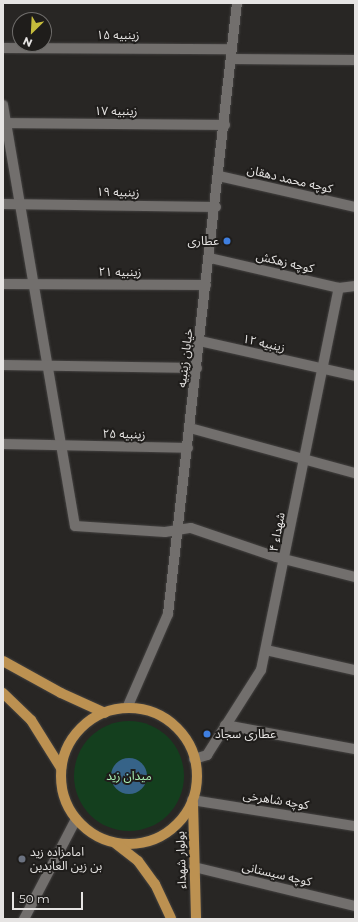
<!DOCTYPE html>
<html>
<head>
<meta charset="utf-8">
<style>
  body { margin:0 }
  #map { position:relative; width:358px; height:922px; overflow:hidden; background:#282624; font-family:Montserrat,"Noto Sans Arabic",sans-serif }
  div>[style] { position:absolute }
  .green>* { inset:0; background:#143f1e }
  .round { border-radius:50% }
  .water>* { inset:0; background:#366388 }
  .roads { filter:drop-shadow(0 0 1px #444241) drop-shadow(0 0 1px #444241) }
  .minor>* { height:10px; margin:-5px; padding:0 5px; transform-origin:5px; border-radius:5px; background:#726f6d }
  .major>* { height:10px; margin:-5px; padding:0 5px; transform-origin:5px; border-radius:5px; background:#bc9151 }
  .major>.ring { margin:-5px; padding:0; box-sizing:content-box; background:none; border:10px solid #bc9151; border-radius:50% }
  .dots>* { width:11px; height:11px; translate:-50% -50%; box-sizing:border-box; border:2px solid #1f1d1b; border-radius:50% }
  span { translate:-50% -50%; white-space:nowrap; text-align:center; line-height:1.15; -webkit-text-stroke:4px #1f1d1b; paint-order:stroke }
  .street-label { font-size:12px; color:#e6e4e3 }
  .poi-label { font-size:12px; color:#e6e4e3 }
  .right { translate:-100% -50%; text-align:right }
  .left { translate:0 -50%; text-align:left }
  .park-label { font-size:12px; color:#aaf1b4 }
  .frame { position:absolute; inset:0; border:4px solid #e6e4e3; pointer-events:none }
  .north { position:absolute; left:12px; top:12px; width:40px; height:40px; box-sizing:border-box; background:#1f1d1b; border:1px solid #6f6d6b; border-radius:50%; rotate:204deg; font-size:11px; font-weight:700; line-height:16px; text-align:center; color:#e6e4e3 }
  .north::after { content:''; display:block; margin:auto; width:14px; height:18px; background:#c6bc3c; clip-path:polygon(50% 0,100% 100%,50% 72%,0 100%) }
  .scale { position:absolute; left:12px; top:892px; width:71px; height:18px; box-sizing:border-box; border:2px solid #e6e4e3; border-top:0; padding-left:5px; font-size:12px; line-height:14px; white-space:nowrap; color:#e6e4e3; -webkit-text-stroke:3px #1f1d1b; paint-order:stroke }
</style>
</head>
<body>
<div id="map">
  <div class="green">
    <div class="round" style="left:74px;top:721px;width:110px;height:110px"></div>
  </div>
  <div class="water">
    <div class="round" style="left:111px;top:758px;width:36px;height:36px"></div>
  </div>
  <div class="roads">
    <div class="minor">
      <div style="left:3px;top:48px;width:229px;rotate:0.3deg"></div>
      <div style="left:231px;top:59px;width:124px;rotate:0.5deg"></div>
      <div style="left:3px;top:105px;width:427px;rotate:80.3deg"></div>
      <div style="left:75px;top:526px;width:90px;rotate:3.8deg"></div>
      <div style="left:165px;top:532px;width:26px;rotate:-9deg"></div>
      <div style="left:191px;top:528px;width:90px;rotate:18.8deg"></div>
      <div style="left:276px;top:557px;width:81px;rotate:14.2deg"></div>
      <div style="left:3px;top:123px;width:222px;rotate:0.5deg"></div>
      <div style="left:219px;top:176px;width:139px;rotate:12.8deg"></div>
      <div style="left:3px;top:204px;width:213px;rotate:0.8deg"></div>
      <div style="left:210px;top:258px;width:132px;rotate:13.1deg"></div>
      <div style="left:339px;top:288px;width:16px;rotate:-7deg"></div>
      <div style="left:3px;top:284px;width:203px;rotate:0.3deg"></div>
      <div style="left:200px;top:341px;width:159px;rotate:12.7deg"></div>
      <div style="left:3px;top:365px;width:194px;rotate:0.9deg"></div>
      <div style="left:190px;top:428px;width:171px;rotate:15.3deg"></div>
      <div style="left:3px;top:444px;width:185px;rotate:1.2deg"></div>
      <div style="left:266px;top:650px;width:91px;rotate:12.7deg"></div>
      <div style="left:127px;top:708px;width:103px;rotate:-66.4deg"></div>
      <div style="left:168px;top:614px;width:615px;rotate:-83.56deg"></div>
      <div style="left:225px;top:725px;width:132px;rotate:10.5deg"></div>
      <div style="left:194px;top:759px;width:14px;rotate:-17deg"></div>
      <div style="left:207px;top:755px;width:101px;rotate:-57.6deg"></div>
      <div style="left:261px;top:670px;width:390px;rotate:-78.5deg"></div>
      <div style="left:192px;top:800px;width:165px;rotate:9.1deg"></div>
      <div style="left:194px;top:867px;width:166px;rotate:13.6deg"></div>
      <div style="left:24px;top:919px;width:113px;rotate:-62.5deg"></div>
    </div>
    <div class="major">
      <div style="left:3px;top:661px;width:66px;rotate:28.9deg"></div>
      <div style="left:61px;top:693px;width:48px;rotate:24.4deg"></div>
      <div style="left:3px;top:693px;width:39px;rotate:44deg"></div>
      <div style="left:31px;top:720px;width:57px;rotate:58deg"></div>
      <div class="ring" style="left:61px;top:708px;width:126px;height:126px"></div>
      <div style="left:193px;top:803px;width:116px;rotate:88.5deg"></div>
      <div style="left:115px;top:843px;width:29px;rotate:38deg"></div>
      <div style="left:138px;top:861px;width:29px;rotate:54deg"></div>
      <div style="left:155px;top:884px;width:38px;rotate:65deg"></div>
    </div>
  </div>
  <div class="dots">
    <div style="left:227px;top:241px;background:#3f7fe0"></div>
    <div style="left:207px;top:734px;background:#3f7fe0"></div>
    <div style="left:22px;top:859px;background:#6b7280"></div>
  </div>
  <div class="street-label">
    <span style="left:118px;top:35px">زینبیه ۱۵</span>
    <span style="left:116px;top:111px">زینبیه ۱۷</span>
    <span style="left:290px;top:179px;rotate:13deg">کوچه محمد دهقان</span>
    <span style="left:118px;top:192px;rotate:1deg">زینبیه ۱۹</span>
    <span style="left:285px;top:262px;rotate:13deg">کوچه زهکش</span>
    <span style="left:120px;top:272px">زینبیه ۲۱</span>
    <span style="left:264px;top:343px;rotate:13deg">زینبیه ۱۲</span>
    <span style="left:185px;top:358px;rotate:-83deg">خیابان زینبیه</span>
    <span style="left:124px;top:434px;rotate:1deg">زینبیه ۲۵</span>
    <span style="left:277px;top:532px;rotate:-79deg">شهداء ۴</span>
    <span style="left:276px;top:800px;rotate:9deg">کوچه شاهرخی</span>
    <span style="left:181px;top:860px;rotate:-92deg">بولوار شهداء</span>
    <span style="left:277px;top:874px;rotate:13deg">کوچه سیستانی</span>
  </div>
  <div class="poi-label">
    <span class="right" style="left:219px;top:241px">عطاری</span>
    <span class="left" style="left:215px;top:734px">عطاری سجاد</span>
    <span class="left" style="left:30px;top:859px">امامزاده زید<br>بن زین العابدین</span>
  </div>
  <div class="park-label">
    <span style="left:129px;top:776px">میدان زید</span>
  </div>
  <div class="frame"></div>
  <div class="north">N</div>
  <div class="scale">50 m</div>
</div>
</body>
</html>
